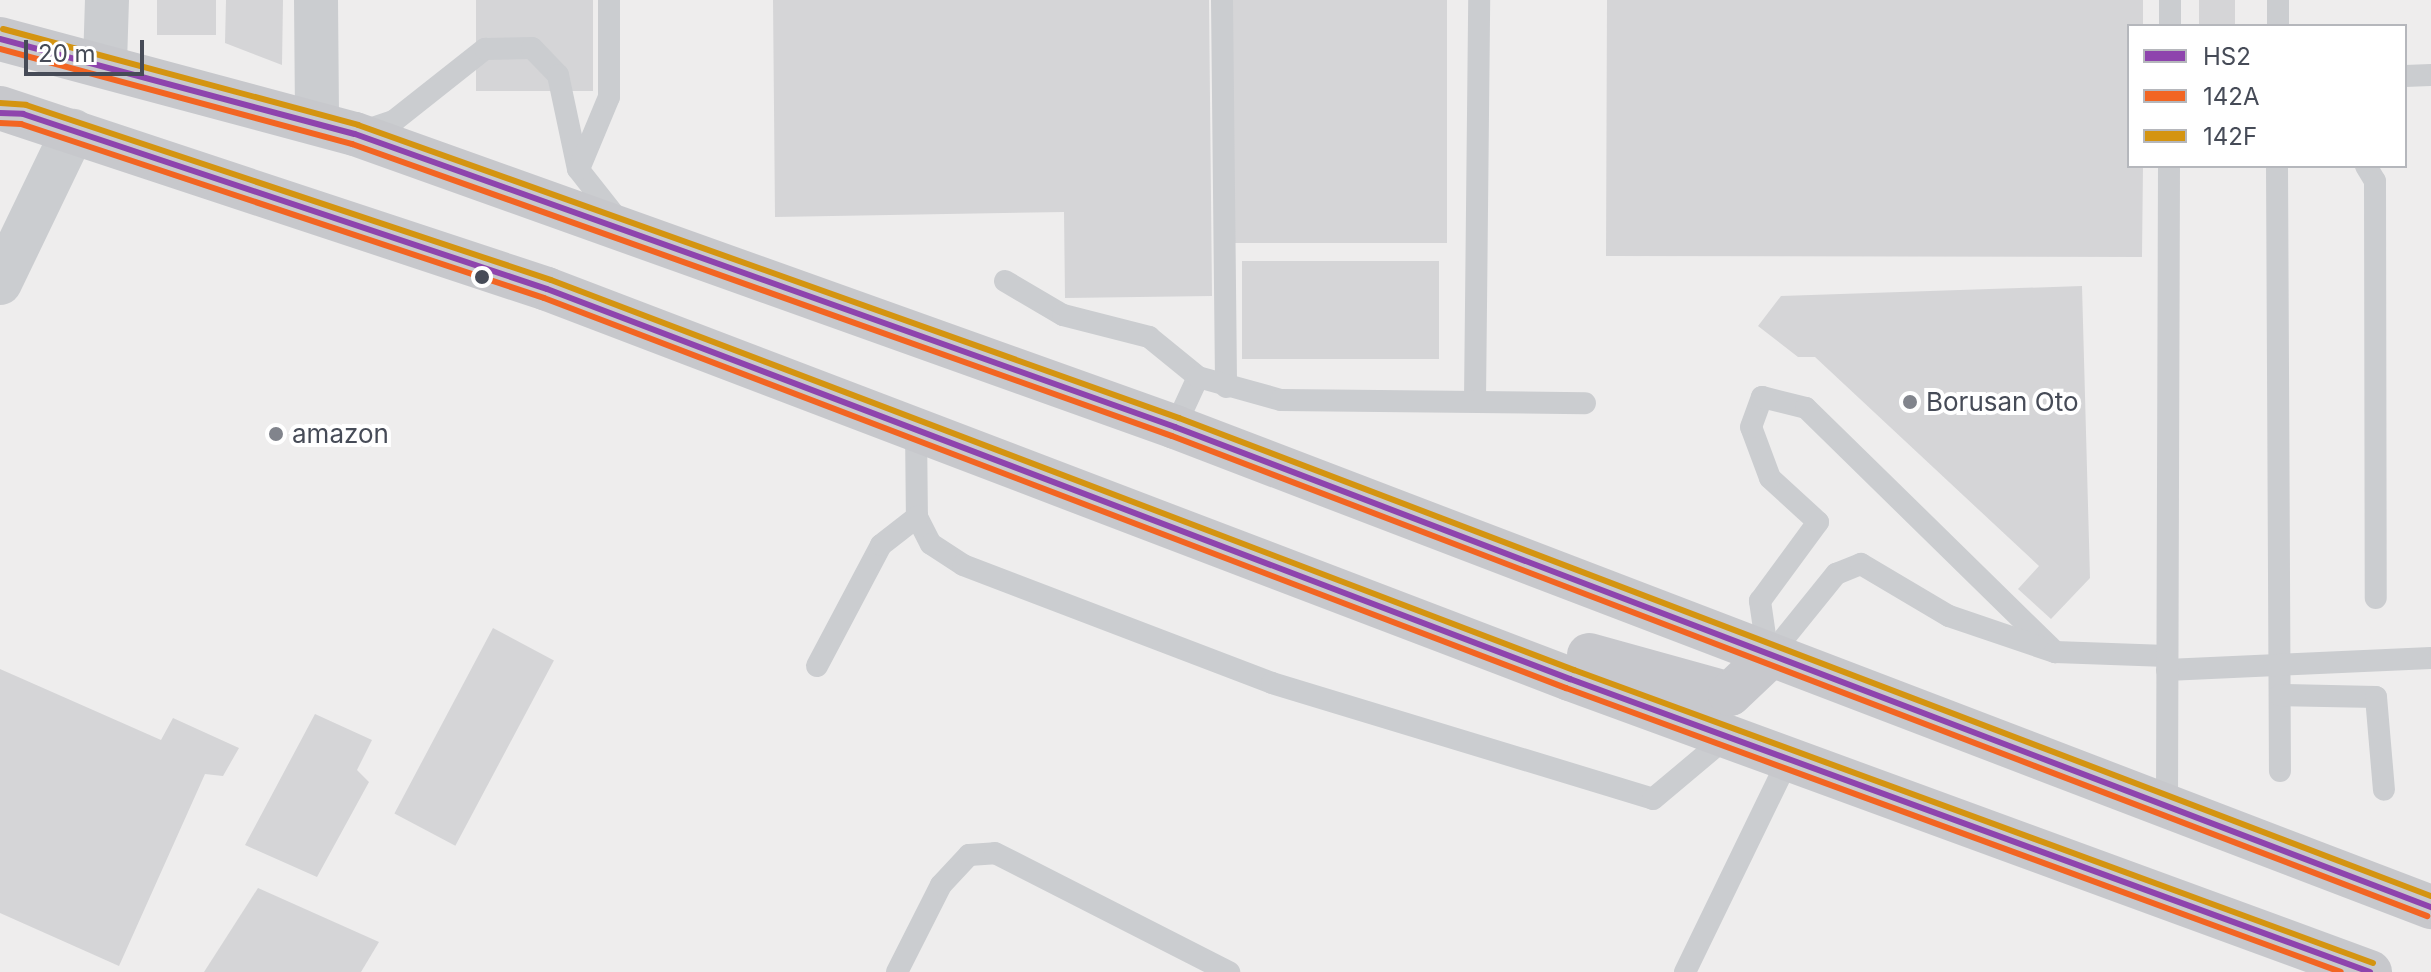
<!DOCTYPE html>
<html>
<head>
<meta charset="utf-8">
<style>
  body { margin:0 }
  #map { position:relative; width:2431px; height:972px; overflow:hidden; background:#eeeded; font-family:Inter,sans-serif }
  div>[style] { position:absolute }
  .building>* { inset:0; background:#d5d5d7; transform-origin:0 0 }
  .lane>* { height:22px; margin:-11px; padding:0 11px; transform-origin:11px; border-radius:11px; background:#cbcdd0 }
  .street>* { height:44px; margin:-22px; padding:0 22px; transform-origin:22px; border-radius:22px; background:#cbcdd0 }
  .primary>* { height:44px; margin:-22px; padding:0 22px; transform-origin:22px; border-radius:22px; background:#c7c8cc }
  .bus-1>* { height:6px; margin:-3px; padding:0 3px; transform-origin:3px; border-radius:3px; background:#8e44ad }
  .bus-2>* { height:6px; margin:-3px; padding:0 3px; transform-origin:3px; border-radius:3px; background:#f26522 }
  .bus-3>* { height:6px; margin:-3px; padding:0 3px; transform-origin:3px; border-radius:3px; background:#d49411 }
  .dots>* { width:22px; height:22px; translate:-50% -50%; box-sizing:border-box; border:4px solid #fff; border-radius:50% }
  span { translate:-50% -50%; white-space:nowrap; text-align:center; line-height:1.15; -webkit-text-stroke:8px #fff; paint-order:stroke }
  .poi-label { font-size:26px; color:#464b57 }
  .left { translate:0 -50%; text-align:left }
  .legend { position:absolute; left:2127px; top:24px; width:280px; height:144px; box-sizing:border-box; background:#fff; border:2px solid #b5b7bc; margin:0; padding:10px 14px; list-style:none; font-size:24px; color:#464b57 }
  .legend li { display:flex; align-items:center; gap:16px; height:40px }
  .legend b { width:40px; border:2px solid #b5b7bc }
  .scale { position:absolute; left:24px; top:40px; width:120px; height:36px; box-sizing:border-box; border:4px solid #464b57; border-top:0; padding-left:10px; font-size:24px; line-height:28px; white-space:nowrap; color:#464b57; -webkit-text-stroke:6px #fff; paint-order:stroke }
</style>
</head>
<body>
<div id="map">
  <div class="building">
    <div style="left:157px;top:0;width:59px;height:35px"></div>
    <div style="clip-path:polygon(226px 0,283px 0,282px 65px,225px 43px)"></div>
    <div style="left:476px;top:0;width:117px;height:91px"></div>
    <div style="clip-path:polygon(773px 0,1209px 0,1212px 296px,1065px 298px,1064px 212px,775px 217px)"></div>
    <div style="left:1231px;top:0;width:216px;height:243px"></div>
    <div style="clip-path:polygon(1607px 0,2143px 0,2143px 26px,2129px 26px,2129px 166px,2143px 166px,2142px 257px,1606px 256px)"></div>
    <div style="left:2199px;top:0;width:36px;height:26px"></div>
    <div style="left:1439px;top:261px;width:98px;height:197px;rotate:90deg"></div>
    <div style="clip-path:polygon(2082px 286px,2090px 578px,2051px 619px,2018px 589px,2039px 566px,1815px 357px,1798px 357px,1758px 326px,1781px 296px)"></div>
    <div style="left:493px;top:628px;width:69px;height:210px;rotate:28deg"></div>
    <div style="clip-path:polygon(0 669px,161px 740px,173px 718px,239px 748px,223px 776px,205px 774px,119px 966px,0 913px)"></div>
    <div style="clip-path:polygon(315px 714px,372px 740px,357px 770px,369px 782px,317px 877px,245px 845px)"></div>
    <div style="clip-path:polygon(258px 888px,379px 942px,361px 972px,204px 972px)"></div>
  </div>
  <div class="lane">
    <div style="left:1222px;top:0;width:387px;rotate:89.4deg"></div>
    <div style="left:2170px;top:26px;width:26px;rotate:-90deg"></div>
    <div style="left:2278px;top:26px;width:26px;rotate:-90deg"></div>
    <div style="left:2405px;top:76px;width:26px;rotate:-2deg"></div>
    <div style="left:361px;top:132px;width:36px;rotate:-19deg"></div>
    <div style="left:395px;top:120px;width:115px;rotate:-38.3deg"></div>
    <div style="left:485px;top:49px;width:47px;rotate:-1.2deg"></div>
    <div style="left:532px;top:48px;width:37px;rotate:46deg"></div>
    <div style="left:558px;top:75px;width:96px;rotate:78deg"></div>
    <div style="left:578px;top:169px;width:60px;rotate:51.8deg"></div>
    <div style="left:2277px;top:166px;width:605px;rotate:89.72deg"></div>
    <div style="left:2366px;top:166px;width:17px;rotate:59deg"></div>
    <div style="left:2375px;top:181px;width:417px;rotate:89.9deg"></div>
    <div style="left:579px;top:169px;width:78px;rotate:-67.4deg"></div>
    <div style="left:609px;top:97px;width:97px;rotate:-90deg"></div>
    <div style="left:1005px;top:281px;width:67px;rotate:30.4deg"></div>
    <div style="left:1063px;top:315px;width:89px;rotate:14.3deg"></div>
    <div style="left:1149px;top:337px;width:63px;rotate:39.2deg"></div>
    <div style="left:1475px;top:401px;width:401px;rotate:-89.4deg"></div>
    <div style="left:1175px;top:427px;width:55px;rotate:-65.3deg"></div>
    <div style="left:1198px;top:377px;width:86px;rotate:15.5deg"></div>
    <div style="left:1281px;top:400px;width:304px;rotate:0.6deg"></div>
    <div style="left:916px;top:428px;width:89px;rotate:89.4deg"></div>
    <div style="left:917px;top:517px;width:30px;rotate:63deg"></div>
    <div style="left:931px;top:544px;width:38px;rotate:33deg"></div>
    <div style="left:963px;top:565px;width:331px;rotate:20.9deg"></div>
    <div style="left:1272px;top:683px;width:398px;rotate:16.9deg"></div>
    <div style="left:1653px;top:799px;width:98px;rotate:-40deg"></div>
    <div style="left:1768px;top:656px;width:56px;rotate:-98.3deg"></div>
    <div style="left:1760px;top:601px;width:98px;rotate:-53.7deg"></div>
    <div style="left:1818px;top:522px;width:65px;rotate:-137.5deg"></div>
    <div style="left:1770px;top:478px;width:54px;rotate:-110.4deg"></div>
    <div style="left:1751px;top:427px;width:32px;rotate:-70deg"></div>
    <div style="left:1762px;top:397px;width:45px;rotate:14deg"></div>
    <div style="left:1806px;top:408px;width:349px;rotate:44.4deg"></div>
    <div style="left:1769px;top:657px;width:107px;rotate:-51.1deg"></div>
    <div style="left:1836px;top:574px;width:27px;rotate:-22deg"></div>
    <div style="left:1861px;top:564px;width:102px;rotate:30.6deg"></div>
    <div style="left:1949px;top:616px;width:112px;rotate:18.8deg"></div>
    <div style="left:2055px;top:652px;width:112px;rotate:2deg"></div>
    <div style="left:817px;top:666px;width:137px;rotate:-62.1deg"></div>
    <div style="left:881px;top:545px;width:46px;rotate:-37.9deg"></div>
    <div style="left:2167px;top:670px;width:264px;rotate:-2.6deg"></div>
    <div style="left:2280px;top:695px;width:96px;rotate:1.2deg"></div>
    <div style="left:2376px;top:697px;width:93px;rotate:85.1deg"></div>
    <div style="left:2167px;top:803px;width:637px;rotate:-89.82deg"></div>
    <div style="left:897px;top:972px;width:97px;rotate:-63.2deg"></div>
    <div style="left:941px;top:885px;width:41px;rotate:-47deg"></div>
    <div style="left:969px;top:855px;width:26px;rotate:-4deg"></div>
    <div style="left:995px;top:853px;width:263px;rotate:27deg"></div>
    <div style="left:1685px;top:972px;width:238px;rotate:-64.1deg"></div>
  </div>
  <div class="street">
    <div style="left:316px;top:0;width:120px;rotate:89.5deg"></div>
    <div style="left:105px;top:63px;width:63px;rotate:-88.2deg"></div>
    <div style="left:0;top:283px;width:169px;rotate:-64.3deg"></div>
  </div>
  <div class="primary">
    <div style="left:0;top:39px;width:367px;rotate:15deg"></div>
    <div style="left:355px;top:134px;width:871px;rotate:19.66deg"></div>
    <div style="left:1175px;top:427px;width:1345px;rotate:20.92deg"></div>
    <div style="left:0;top:108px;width:576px;rotate:18.31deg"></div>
    <div style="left:547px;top:289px;width:1095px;rotate:20.87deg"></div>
    <div style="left:1570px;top:679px;width:852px;rotate:20.12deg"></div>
    <div style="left:1589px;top:655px;width:146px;rotate:15.5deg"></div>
    <div style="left:1730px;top:694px;width:54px;rotate:-43.5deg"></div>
  </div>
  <div class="bus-1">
    <div style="left:0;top:39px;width:367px;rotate:15deg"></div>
    <div style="left:355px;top:134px;width:871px;rotate:19.66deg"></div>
    <div style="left:1175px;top:427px;width:1345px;rotate:20.92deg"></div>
    <div style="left:0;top:113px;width:23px;rotate:2deg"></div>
    <div style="left:23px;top:114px;width:552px;rotate:18.47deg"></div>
    <div style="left:547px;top:289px;width:1095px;rotate:20.87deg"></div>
    <div style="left:1570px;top:679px;width:852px;rotate:20.12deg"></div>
  </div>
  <div class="bus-2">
    <div style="left:0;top:49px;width:365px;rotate:15.1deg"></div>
    <div style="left:352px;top:144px;width:870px;rotate:19.6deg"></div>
    <div style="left:1172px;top:436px;width:1344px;rotate:20.93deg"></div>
    <div style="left:0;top:123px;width:21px;rotate:3deg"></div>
    <div style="left:21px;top:124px;width:551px;rotate:18.4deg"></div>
    <div style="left:544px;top:298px;width:1094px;rotate:20.89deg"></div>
    <div style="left:1566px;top:688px;width:825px;rotate:20.13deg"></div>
  </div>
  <div class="bus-3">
    <div style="left:3px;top:29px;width:368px;rotate:15.1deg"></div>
    <div style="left:358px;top:125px;width:872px;rotate:19.64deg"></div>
    <div style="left:1179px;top:418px;width:1340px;rotate:20.9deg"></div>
    <div style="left:0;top:103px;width:26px;rotate:4deg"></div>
    <div style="left:26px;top:105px;width:553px;rotate:18.43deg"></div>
    <div style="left:551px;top:280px;width:1095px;rotate:20.87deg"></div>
    <div style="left:1574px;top:670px;width:851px;rotate:20.14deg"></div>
  </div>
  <div class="dots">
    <div style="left:482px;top:277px;background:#464b57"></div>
    <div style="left:1910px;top:402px;background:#81848c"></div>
    <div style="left:276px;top:434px;background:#81848c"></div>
  </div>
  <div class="poi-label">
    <span class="left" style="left:1926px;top:402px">Borusan Oto</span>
    <span class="left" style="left:292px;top:434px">amazon</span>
  </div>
  <ul class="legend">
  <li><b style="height:10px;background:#8e44ad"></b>HS2</li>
  <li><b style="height:10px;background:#f26522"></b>142A</li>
  <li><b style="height:10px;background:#d49411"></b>142F</li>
  </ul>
  <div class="scale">20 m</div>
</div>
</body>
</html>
